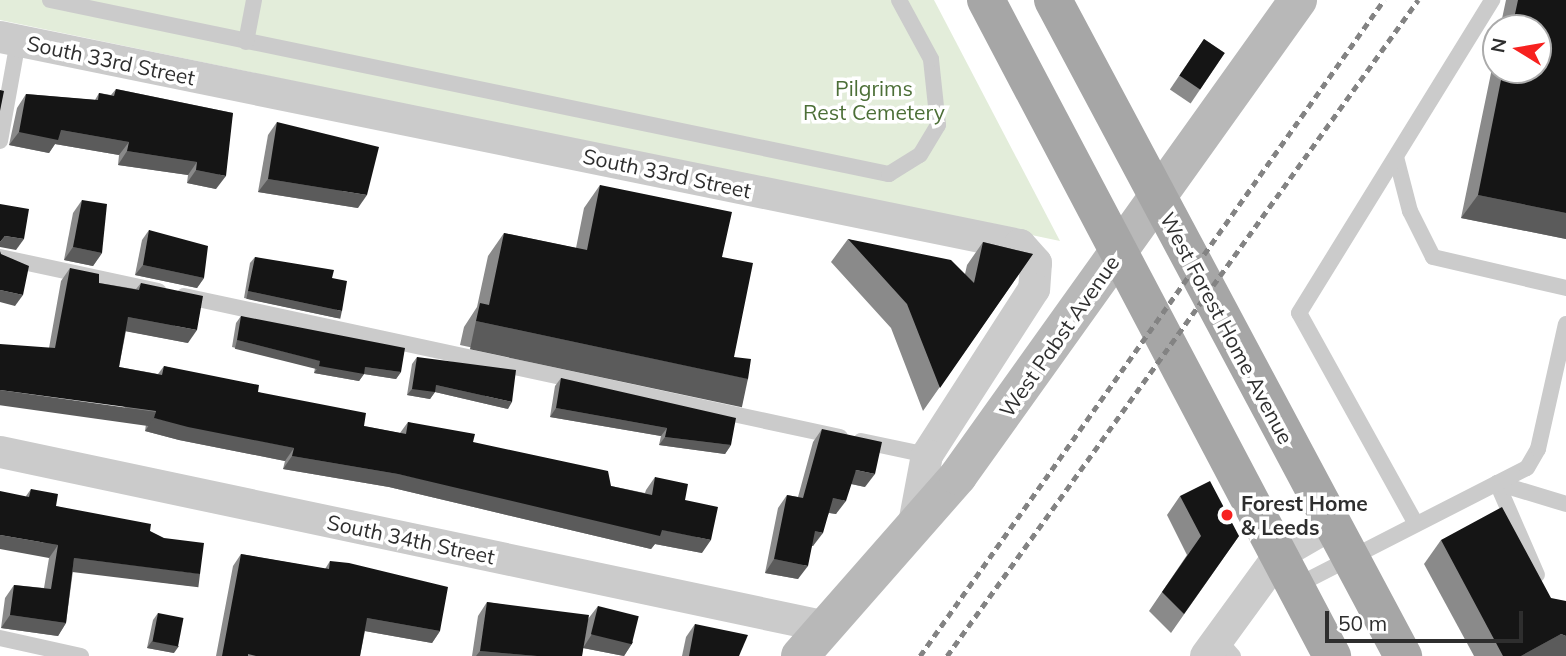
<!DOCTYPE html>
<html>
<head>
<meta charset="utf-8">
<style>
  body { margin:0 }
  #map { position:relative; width:1566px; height:656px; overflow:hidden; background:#fff; font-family:Mulish,sans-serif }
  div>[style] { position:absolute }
  .green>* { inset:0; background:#e3edda }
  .lane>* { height:16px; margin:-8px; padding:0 8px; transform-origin:8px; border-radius:8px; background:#cbcbcb }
  .street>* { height:32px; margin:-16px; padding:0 16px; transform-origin:16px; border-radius:16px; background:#cbcbcb }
  .secondary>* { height:38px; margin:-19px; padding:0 19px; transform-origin:19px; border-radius:19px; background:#b8b8b8 }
  .primary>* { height:38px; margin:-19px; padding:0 19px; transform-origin:19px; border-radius:19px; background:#a6a6a6 }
  .rail>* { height:5px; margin-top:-2.5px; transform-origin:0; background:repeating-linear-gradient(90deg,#838383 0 7px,transparent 0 12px) }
  .wall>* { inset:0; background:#8a8a8a; transform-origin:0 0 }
  .shaded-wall>* { inset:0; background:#5b5b5b; transform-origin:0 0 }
  .building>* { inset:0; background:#151515; transform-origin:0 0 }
  .dots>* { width:19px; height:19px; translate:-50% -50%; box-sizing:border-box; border:4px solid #fff; border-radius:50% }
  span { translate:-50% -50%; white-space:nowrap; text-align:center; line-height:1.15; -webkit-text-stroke:7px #fff; paint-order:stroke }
  .street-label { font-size:21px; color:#2e2e2e }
  .park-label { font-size:21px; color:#4c6f37 }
  .poi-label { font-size:21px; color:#2e2e2e; font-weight:700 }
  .left { translate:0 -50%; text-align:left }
  .north { position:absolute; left:1482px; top:14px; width:70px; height:70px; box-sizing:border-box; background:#fff; border:2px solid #ababab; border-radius:50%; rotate:281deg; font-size:19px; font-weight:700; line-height:28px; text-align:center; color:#2e2e2e }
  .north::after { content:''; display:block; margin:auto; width:24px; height:32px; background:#f7211f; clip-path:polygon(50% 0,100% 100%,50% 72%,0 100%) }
  .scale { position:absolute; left:1325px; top:611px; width:198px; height:32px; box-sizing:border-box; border:4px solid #2e2e2e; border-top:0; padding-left:9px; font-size:21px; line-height:24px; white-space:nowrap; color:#2e2e2e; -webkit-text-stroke:5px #fff; paint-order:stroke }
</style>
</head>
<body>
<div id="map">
  <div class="green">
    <div style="clip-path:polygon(0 0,934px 0,1060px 241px,0 20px)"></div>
  </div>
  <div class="lane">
    <div style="left:50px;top:0;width:857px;rotate:11.72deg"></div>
    <div style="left:889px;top:174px;width:36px;rotate:-32deg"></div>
    <div style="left:920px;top:155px;width:35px;rotate:-59deg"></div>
    <div style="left:938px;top:125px;width:66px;rotate:-96.1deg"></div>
    <div style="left:931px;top:59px;width:67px;rotate:-118.5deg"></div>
    <div style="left:246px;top:42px;width:43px;rotate:-79.2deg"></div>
    <div style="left:0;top:141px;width:102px;rotate:-79.8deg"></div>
    <div style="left:1396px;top:157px;width:56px;rotate:75.5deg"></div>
    <div style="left:1410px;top:211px;width:51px;rotate:63.4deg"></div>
    <div style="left:1433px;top:257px;width:137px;rotate:13.1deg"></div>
    <div style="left:0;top:257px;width:162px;rotate:12.1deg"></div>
    <div style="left:184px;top:296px;width:671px;rotate:12.13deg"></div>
    <div style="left:861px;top:441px;width:67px;rotate:12deg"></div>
    <div style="left:1497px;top:483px;width:100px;rotate:66.5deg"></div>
    <div style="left:1497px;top:483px;width:72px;rotate:16.9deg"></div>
    <div style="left:1416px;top:524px;width:241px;rotate:-119deg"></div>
    <div style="left:1299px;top:313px;width:368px;rotate:-58.3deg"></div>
    <div style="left:1296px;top:586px;width:259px;rotate:-27.1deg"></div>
    <div style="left:1527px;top:468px;width:22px;rotate:-60deg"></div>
    <div style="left:1538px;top:449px;width:128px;rotate:-77.4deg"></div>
    <div style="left:0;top:638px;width:83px;rotate:12.5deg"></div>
    <div style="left:1218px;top:639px;width:23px;rotate:49deg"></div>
  </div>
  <div class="street">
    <div style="left:0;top:37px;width:1041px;rotate:11.53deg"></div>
    <div style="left:1020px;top:245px;width:24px;rotate:48deg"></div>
    <div style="left:1036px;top:263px;width:26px;rotate:94deg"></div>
    <div style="left:1034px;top:289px;width:197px;rotate:122.8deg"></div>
    <div style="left:927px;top:455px;width:70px;rotate:100.7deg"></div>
    <div style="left:0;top:452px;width:840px;rotate:11.95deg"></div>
    <div style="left:1206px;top:656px;width:126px;rotate:-54deg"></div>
    <div style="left:1280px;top:554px;width:58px;rotate:-30.1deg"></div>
  </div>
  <div class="secondary">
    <div style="left:800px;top:656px;width:240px;rotate:-48.7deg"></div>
    <div style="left:958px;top:476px;width:585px;rotate:-54.46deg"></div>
  </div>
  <div class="primary">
    <div style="left:986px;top:0;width:742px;rotate:62.19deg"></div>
    <div style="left:1053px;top:0;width:744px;rotate:61.92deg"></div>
  </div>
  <div class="rail">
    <div style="left:920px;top:656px;width:804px;rotate:-54.73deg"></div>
    <div style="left:947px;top:656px;width:808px;rotate:-54.32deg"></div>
  </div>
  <div class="wall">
    <div style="clip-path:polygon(1506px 0,1566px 0,1566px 239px,1461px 218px,1496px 49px,1496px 70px,1538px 70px,1538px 28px,1500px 28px)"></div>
    <div style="left:1204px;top:39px;width:25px;height:61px;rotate:34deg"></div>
    <div style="clip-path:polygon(116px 89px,233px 113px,216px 189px,187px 183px,188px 175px,118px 165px,119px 155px,55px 144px,49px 153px,9px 145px,17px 108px,26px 94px,95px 100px,99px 93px,111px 95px)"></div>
    <div style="clip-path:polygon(277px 122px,358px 208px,258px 192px,268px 135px)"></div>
    <div style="clip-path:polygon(600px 185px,722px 257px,734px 357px,748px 379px,732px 403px,460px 345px,464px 327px,477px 307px,488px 256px,504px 233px,576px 248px,584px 208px)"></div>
    <div style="clip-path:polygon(82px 200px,102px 253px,93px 266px,64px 260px,73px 213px)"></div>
    <div style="clip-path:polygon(149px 230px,204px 278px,197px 288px,135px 275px,142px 240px)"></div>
    <div style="clip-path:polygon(848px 239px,965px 274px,967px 265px,983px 242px,1033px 254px,923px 411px,891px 328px,831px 262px)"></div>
    <div style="clip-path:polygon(255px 257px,332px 278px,337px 318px,244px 298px,250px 263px)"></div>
    <div style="clip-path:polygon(70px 268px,99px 283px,136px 289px,141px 283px,188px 343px,126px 331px,119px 367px,158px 374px,164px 366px,258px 392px,364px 426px,400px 433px,408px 422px,611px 486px,645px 493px,646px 490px,655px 477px,685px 500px,702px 553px,655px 544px,651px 549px,389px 487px,283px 469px,285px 461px,179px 440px,145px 431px,146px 424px,49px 348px,61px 281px)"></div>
    <div style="clip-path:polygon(241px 316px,401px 372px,396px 379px,364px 374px,359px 381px,314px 373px,315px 368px,232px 347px,236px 323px)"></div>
    <div style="clip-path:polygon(417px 357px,508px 409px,435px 392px,430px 399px,407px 395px,412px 364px)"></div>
    <div style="clip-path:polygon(561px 378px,731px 445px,725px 454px,659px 445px,661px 436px,550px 417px,555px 386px)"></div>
    <div style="clip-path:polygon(822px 429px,865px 487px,851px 484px,836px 514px,829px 513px,813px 546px,812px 546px,798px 579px,765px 573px,778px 508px,787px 495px,798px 497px,813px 442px)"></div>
    <div style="clip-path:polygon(31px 489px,56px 506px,150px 531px,191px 586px,73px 571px,66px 623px,58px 636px,1px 628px,5px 598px,14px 585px,44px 588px,49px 558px,26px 496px)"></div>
    <div style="clip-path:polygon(1180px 496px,1239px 536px,1171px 633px,1149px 611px,1187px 555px,1167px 515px)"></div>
    <div style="clip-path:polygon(1441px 540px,1551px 598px,1566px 656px,1474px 656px,1424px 564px)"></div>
    <div style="clip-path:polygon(241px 554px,325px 569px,330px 561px,440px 631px,432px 643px,365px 631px,360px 656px,216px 656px,233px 566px)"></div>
    <div style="clip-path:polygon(487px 602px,588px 619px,598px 606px,633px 642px,624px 656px,583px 648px,582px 656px,472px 656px,478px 616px)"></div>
    <div style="clip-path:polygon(158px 613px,174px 653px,147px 648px,153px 620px)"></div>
    <div style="clip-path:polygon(695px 624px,739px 656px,682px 656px,686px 637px)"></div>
  </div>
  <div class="shaded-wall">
    <div style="clip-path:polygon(61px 130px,129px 142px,119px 155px,55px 144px,49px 153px,9px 145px,19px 132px)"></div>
    <div style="clip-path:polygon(127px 151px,197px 162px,188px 175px,118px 165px)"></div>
    <div style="clip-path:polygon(196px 170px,226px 176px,216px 189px,187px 183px)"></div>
    <div style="clip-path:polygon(268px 179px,367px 195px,358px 208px,258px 192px)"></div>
    <div style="clip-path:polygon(1478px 195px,1566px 213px,1566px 239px,1461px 218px)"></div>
    <div style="clip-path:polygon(5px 236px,24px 239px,16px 250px,0 247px,0 242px)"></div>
    <div style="clip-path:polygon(73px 247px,102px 253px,93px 266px,64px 260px)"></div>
    <div style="clip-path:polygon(143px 265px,204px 278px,197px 288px,135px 275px)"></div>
    <div style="clip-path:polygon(0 290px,23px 295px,15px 306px,0 302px)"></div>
    <div style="left:248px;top:291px;width:96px;height:8px;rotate:12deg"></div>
    <div style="clip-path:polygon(128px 317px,197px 330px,188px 343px,119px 330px)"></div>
    <div style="left:476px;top:321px;width:278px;height:29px;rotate:12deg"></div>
    <div style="left:237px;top:340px;width:86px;height:9px;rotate:14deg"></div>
    <div style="clip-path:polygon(319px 366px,365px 367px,401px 372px,396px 379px,364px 374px,359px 381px,314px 373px)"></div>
    <div style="clip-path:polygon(436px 385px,512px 402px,508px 409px,435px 392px,430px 399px,407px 395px,412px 389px)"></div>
    <div style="left:0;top:390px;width:157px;height:15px;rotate:8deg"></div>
    <div style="clip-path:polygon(556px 408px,667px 428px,661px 436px,550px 417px)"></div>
    <div style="clip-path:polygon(154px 418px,294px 448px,285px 461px,179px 440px,145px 431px)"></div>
    <div style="clip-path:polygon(665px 437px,731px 445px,725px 454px,659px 445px)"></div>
    <div style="clip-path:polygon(292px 456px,398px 474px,711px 540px,702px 553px,655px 544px,651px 549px,389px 487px,283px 469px)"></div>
    <div style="clip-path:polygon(856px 470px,875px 474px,865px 487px,847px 483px)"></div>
    <div style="clip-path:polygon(833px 498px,846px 501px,836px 514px,824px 512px)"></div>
    <div style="clip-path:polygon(815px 531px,823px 533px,813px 546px,806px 544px)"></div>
    <div style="clip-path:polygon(0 535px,58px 545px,49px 558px,0 549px)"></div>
    <div style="left:74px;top:558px;width:127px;height:14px;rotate:7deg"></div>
    <div style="clip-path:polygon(774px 559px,808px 566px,798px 579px,765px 573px)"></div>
    <div style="clip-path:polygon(10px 615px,66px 623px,58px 636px,1px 628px)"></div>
    <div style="clip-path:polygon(367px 618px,440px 631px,432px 643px,359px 630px)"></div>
    <div style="clip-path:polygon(592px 634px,633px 642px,624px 656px,583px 648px)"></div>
    <div style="clip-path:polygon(1561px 634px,1566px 636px,1566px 656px,1521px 656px)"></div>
    <div style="clip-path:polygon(152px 641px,179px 646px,174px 653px,147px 648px)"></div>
    <div style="clip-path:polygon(480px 651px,537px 656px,476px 656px)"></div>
  </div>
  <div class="building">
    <div style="clip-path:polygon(1518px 0,1566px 0,1566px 213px,1478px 195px,1503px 70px,1538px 70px,1538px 28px,1512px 28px)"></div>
    <div style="left:1204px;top:39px;width:25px;height:44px;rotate:34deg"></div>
    <div style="clip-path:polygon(116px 89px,233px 113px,226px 176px,196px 170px,197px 162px,127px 151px,129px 142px,61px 130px,58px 140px,19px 132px,26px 94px,98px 100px,99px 93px,114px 96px)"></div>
    <div style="clip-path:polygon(0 90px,4px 91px,0 111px)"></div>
    <div style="clip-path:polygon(277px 122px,379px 147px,367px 195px,268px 179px)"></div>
    <div style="clip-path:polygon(600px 185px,732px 212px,722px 257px,753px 263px,734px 357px,751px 359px,748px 379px,476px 321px,480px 303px,489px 305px,504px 233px,587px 250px)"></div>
    <div style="clip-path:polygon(82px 200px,107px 204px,102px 253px,73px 247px)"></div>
    <div style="clip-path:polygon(0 204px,29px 209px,24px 239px,5px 236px,0 242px)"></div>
    <div style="clip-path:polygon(149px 230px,208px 246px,204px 278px,143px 265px)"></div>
    <div style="clip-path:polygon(848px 239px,951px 260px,974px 283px,983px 242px,1033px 254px,940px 388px,907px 304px)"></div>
    <div style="clip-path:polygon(0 251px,1px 254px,29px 266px,23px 295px,0 290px)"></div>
    <div style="clip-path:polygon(255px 257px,334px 270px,332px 278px,347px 281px,342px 311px,248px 291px)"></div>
    <div style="clip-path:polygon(70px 268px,99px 274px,99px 283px,139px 290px,141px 283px,203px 296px,197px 330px,128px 317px,119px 367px,162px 375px,164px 366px,259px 385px,258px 392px,366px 413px,364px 426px,406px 434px,408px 422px,475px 434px,473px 442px,608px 471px,611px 486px,652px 495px,655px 477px,688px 484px,685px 500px,718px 507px,711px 540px,662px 530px,660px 536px,398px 474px,292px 456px,294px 448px,188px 427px,154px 418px,156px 411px,0 390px,0 344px,55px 348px)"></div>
    <div style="clip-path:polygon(241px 316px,405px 348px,401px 372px,365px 367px,364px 374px,319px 366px,320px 361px,237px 340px)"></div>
    <div style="clip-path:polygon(417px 357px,516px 370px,512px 402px,436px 385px,435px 392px,412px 389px)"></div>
    <div style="clip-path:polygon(561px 378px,736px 418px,731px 445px,665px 437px,667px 428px,556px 408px)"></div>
    <div style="clip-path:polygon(822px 429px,882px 442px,875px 474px,856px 470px,846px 501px,833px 498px,823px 533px,815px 531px,808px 566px,774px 559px,787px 495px,803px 498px)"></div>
    <div style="clip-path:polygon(1210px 481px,1239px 536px,1184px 614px,1162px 592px,1201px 536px,1180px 496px)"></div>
    <div style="clip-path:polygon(31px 489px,58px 494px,56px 506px,151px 524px,150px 531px,164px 538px,204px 543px,200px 574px,74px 558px,66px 623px,10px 615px,14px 585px,51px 589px,58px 545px,0 535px,0 491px,29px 497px)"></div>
    <div style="clip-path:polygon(1502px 507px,1551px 598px,1566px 601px,1566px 636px,1561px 634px,1521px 656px,1503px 656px,1441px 540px)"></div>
    <div style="clip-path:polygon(241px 554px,329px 569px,330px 561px,349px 563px,448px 587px,440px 631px,367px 618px,360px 656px,256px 656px,248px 654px,248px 656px,222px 656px)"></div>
    <div style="clip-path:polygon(487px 602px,589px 615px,582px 656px,537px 656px,480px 651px)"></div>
    <div style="left:598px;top:606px;width:42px;height:29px;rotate:14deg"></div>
    <div style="left:158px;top:613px;width:26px;height:29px;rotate:11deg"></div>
    <div style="clip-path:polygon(695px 624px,748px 635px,739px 656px,689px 656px)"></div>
  </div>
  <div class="dots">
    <div style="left:1227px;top:515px;background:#f7211f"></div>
  </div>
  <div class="street-label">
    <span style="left:111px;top:60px;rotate:12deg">South 33rd Street</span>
    <span style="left:667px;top:173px;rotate:12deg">South 33rd Street</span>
    <span style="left:1227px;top:328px;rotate:62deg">West Forest Home Avenue</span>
    <span style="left:1059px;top:336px;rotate:-55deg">West Pabst Avenue</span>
    <span style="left:411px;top:539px;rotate:12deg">South 34th Street</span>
  </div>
  <div class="park-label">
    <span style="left:874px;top:100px">Pilgrims<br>Rest Cemetery</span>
  </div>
  <div class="poi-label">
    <span class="left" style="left:1241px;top:515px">Forest Home<br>&amp; Leeds</span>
  </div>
  <div class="north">N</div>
  <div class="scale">50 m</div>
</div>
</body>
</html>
